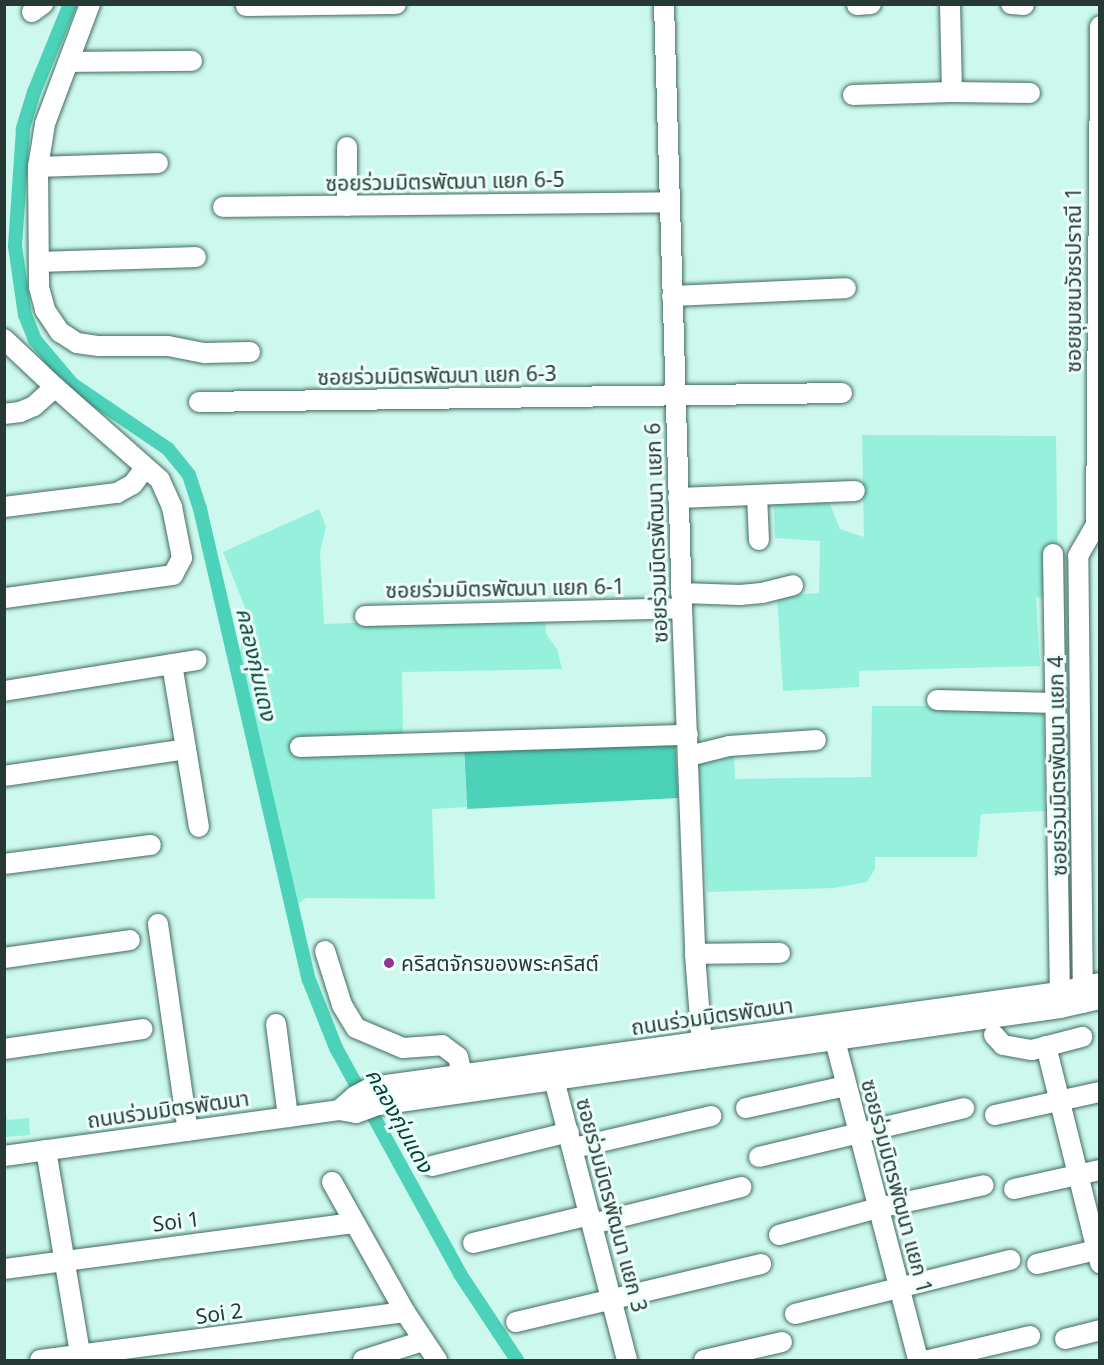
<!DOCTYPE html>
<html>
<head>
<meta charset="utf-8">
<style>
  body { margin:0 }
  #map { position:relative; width:1104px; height:1365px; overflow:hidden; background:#ccf8ed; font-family:"Noto Sans","Noto Sans Thai",sans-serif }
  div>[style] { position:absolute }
  .green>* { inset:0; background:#96f1dc }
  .water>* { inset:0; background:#4bd2b8; transform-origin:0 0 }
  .canal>* { height:14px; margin:-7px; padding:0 7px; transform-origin:7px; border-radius:7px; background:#4bd2b8 }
  .roads { filter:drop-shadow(0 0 2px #436b62) drop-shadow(0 0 2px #436b62) }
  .minor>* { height:20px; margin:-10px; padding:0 10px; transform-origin:10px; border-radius:10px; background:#fff }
  .dots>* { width:16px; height:16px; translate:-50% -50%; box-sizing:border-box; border:3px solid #edfffa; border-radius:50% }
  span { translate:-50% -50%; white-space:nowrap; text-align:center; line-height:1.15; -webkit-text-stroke:6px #edfffa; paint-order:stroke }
  .street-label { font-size:21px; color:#273934 }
  .poi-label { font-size:21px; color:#273934 }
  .left { translate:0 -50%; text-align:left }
  .water-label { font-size:22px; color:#054339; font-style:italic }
  .frame { position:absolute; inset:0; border:6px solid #273934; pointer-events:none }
</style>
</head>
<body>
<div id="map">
  <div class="green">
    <div style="clip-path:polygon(862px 435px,1056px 436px,1058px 593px,1036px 598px,1040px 666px,859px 671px,859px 687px,783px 691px,777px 596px,819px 593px,820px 541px,775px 538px,773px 489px,823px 487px,840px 529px,864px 537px)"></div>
    <div style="clip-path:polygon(319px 509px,326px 527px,320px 552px,324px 624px,545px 616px,546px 634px,557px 649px,562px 669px,402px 672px,403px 735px,293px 744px,294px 755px,464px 750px,467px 807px,432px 809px,435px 899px,306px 898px,296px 905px,240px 651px,249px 618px,223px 552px)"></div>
    <div style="clip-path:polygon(872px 706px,1043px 706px,1045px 811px,981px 814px,977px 857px,875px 857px,875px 869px,867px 882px,834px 888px,707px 892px,698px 760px,734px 753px,735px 779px,871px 777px)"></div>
    <div style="clip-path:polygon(5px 1103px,7px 1120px,29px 1118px,30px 1135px,5px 1137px)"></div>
  </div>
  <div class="water">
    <div style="left:675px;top:741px;width:57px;height:211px;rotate:87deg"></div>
  </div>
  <div class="canal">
    <div style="left:70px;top:4px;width:95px;rotate:112.2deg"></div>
    <div style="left:34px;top:92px;width:39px;rotate:107deg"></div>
    <div style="left:23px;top:129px;width:117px;rotate:93.9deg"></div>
    <div style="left:15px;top:246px;width:70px;rotate:81.8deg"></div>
    <div style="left:25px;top:315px;width:27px;rotate:68deg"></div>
    <div style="left:35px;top:340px;width:57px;rotate:49.9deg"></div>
    <div style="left:72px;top:384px;width:116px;rotate:34.1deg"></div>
    <div style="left:168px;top:449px;width:33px;rotate:51deg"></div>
    <div style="left:189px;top:475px;width:36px;rotate:72deg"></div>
    <div style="left:200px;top:509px;width:483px;rotate:77deg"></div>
    <div style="left:309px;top:980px;width:73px;rotate:68.3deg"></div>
    <div style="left:336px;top:1048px;width:258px;rotate:61.2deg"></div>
    <div style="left:460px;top:1274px;width:103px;rotate:56.5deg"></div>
  </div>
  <div class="roads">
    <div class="minor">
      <div style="left:90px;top:4px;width:128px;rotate:110.6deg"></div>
      <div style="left:45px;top:124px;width:44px;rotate:99.2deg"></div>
      <div style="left:38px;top:167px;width:120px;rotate:89.5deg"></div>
      <div style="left:39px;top:287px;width:24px;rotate:75deg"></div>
      <div style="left:45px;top:310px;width:27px;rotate:56deg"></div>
      <div style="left:60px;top:332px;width:20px;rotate:33deg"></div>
      <div style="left:77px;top:343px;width:22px;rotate:8deg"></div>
      <div style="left:99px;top:346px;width:69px"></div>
      <div style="left:168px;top:346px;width:38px;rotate:11deg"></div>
      <div style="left:205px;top:353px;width:45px;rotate:-1.3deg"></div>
      <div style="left:664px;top:4px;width:604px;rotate:88.29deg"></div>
      <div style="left:682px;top:608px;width:346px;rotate:87.8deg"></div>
      <div style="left:695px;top:954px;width:105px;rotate:85.6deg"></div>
      <div style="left:950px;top:4px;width:88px;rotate:88.7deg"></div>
      <div style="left:1011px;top:4px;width:13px;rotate:4deg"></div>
      <div style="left:857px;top:5px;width:14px;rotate:-4deg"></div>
      <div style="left:246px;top:6px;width:150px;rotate:-0.8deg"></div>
      <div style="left:32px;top:12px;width:14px;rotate:-36deg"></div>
      <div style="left:69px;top:62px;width:123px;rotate:-0.5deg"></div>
      <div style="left:853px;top:95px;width:99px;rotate:-1.7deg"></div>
      <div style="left:952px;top:92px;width:78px;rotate:0.7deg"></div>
      <div style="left:347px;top:147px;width:59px;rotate:90deg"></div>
      <div style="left:38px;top:167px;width:120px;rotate:-1.9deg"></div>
      <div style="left:223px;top:207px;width:445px;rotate:-0.6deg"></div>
      <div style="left:39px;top:262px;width:157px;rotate:-1.8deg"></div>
      <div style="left:672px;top:296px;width:174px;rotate:-2.6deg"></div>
      <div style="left:4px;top:339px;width:70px;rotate:43.3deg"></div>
      <div style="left:55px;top:387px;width:140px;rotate:41.5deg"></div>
      <div style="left:160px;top:480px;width:30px;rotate:66deg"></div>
      <div style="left:172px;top:507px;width:52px;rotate:78.9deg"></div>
      <div style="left:182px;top:558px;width:19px;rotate:118deg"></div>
      <div style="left:173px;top:575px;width:171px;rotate:172.2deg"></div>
      <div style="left:199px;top:402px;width:643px;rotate:-0.8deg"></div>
      <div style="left:4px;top:414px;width:16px;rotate:-7deg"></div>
      <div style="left:20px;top:412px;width:15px;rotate:-23deg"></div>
      <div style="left:34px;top:406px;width:28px;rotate:-42deg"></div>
      <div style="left:757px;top:495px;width:45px;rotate:87.5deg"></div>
      <div style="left:678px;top:498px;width:177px;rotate:-2.3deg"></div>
      <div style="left:4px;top:507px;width:114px;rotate:-7.1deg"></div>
      <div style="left:117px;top:493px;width:18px;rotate:-29deg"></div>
      <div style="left:133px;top:484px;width:20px;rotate:-53deg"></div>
      <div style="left:1053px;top:554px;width:451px;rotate:89.1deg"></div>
      <div style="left:681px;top:593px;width:59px;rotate:1.9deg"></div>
      <div style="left:740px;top:595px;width:22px;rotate:-5deg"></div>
      <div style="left:762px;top:593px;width:32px;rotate:-14deg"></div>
      <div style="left:365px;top:616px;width:317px;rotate:-1.4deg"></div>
      <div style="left:172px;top:664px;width:165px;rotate:80.6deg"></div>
      <div style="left:4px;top:691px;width:195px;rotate:-9.1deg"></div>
      <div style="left:937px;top:700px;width:118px;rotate:1.5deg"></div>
      <div style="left:300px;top:747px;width:388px;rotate:-1.8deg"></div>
      <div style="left:689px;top:756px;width:41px;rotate:-14deg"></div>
      <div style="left:729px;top:746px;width:87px;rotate:-3.9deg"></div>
      <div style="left:4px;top:776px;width:184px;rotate:-8.4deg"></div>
      <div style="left:4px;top:864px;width:148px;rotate:-7.4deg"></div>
      <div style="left:158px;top:924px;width:209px;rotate:81.8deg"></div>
      <div style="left:325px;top:951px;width:57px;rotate:72.5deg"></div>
      <div style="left:342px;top:1005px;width:27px;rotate:59deg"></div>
      <div style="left:356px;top:1028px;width:51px;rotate:23.1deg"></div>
      <div style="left:403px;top:1048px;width:39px;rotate:-4deg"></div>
      <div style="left:442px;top:1045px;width:20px;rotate:37deg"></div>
      <div style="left:458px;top:1057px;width:18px;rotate:77deg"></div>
      <div style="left:695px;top:954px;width:85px;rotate:-0.7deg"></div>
      <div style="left:4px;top:958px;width:127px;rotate:-8.1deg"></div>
      <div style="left:1083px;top:1003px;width:447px;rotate:-90.6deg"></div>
      <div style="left:1078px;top:556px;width:36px;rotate:-60deg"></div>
      <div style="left:1096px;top:525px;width:499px;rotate:-89.5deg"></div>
      <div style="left:276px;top:1024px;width:94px;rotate:82.6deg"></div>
      <div style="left:832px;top:1029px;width:342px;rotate:75.4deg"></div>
      <div style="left:994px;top:1035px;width:13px;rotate:48deg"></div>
      <div style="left:1003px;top:1045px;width:29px;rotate:10deg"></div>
      <div style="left:1032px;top:1050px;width:52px;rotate:-14.6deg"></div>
      <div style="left:1046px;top:1046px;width:224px;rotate:76deg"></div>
      <div style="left:4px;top:1049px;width:140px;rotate:-8.2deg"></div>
      <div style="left:551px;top:1068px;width:302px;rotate:75.4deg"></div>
      <div style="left:746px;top:1108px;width:102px;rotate:-12.4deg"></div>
      <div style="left:339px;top:1110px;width:21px;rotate:-41deg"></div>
      <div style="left:355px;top:1096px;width:19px;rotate:-28deg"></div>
      <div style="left:372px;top:1087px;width:694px;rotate:-7.87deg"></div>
      <div style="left:1059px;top:992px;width:42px;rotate:-12.4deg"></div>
      <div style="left:995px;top:1115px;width:107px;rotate:-12.4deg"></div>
      <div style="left:574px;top:1148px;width:141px;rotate:-13.1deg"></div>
      <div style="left:46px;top:1150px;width:213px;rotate:80.5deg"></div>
      <div style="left:4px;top:1156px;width:338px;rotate:-7.8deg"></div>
      <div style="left:339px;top:1110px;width:17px;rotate:10deg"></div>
      <div style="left:356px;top:1113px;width:23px;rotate:-20deg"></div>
      <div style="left:378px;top:1105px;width:689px;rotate:-8.09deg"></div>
      <div style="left:1060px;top:1008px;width:41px;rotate:-12.7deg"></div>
      <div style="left:759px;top:1157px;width:211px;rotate:-13.4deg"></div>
      <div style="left:432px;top:1166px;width:141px;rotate:-13.9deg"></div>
      <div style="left:332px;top:1182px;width:149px;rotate:60.7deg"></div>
      <div style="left:405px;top:1312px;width:58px;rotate:56.3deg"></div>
      <div style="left:1014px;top:1189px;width:88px;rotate:-12.5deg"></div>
      <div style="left:592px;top:1224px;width:154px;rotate:-13.9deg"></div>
      <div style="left:779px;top:1235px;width:103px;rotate:-15.3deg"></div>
      <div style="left:878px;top:1208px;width:108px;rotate:-12.2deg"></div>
      <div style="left:473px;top:1243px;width:120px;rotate:-13.5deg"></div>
      <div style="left:1037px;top:1264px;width:65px;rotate:-13.4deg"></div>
      <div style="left:4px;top:1269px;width:352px;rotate:-7.5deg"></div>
      <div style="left:795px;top:1314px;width:222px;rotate:-14.1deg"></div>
      <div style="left:516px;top:1322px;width:252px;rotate:-13.3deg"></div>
      <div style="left:1065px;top:1339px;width:36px;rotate:-14deg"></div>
      <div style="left:40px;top:1360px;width:368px;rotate:-7.5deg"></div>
      <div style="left:363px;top:1360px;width:63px;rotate:-17.6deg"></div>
      <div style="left:704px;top:1360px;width:80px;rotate:-13deg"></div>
      <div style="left:929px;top:1360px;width:104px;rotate:-13.4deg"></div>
    </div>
  </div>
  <div class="dots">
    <div style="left:389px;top:963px;background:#973297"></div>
  </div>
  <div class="street-label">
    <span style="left:445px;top:181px;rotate:-1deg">ซอยร่วมมิตรพัฒนา แยก 6-5</span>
    <span style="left:1073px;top:280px;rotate:-90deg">ซอยชุมชนวัชรปราณี 1</span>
    <span style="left:437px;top:375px;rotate:-1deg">ซอยร่วมมิตรพัฒนา แยก 6-3</span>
    <span style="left:656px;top:533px;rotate:-92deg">ซอยร่วมมิตรพัฒนา แยก 6</span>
    <span style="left:505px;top:588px;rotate:-1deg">ซอยร่วมมิตรพัฒนา แยก 6-1</span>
    <span style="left:1057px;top:766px;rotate:-91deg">ซอยร่วมมิตรพัฒนา แยก 4</span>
    <span style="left:712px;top:1016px;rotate:-8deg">ถนนร่วมมิตรพัฒนา</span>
    <span style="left:168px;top:1109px;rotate:-8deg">ถนนร่วมมิตรพัฒนา</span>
    <span style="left:897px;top:1186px;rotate:75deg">ซอยร่วมมิตรพัฒนา แยก 1</span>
    <span style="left:612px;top:1205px;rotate:75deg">ซอยร่วมมิตรพัฒนา แยก 3</span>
    <span style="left:176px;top:1221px;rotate:-7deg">Soi 1</span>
    <span style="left:219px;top:1313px;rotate:-8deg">Soi 2</span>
  </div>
  <div class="poi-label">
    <span class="left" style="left:401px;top:963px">คริสตจักรของพระคริสต์</span>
  </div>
  <div class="water-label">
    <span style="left:257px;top:664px;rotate:77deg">คลองกุ่มแดง</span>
    <span style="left:400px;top:1120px;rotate:61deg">คลองกุ่มแดง</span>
  </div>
  <div class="frame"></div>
</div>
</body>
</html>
